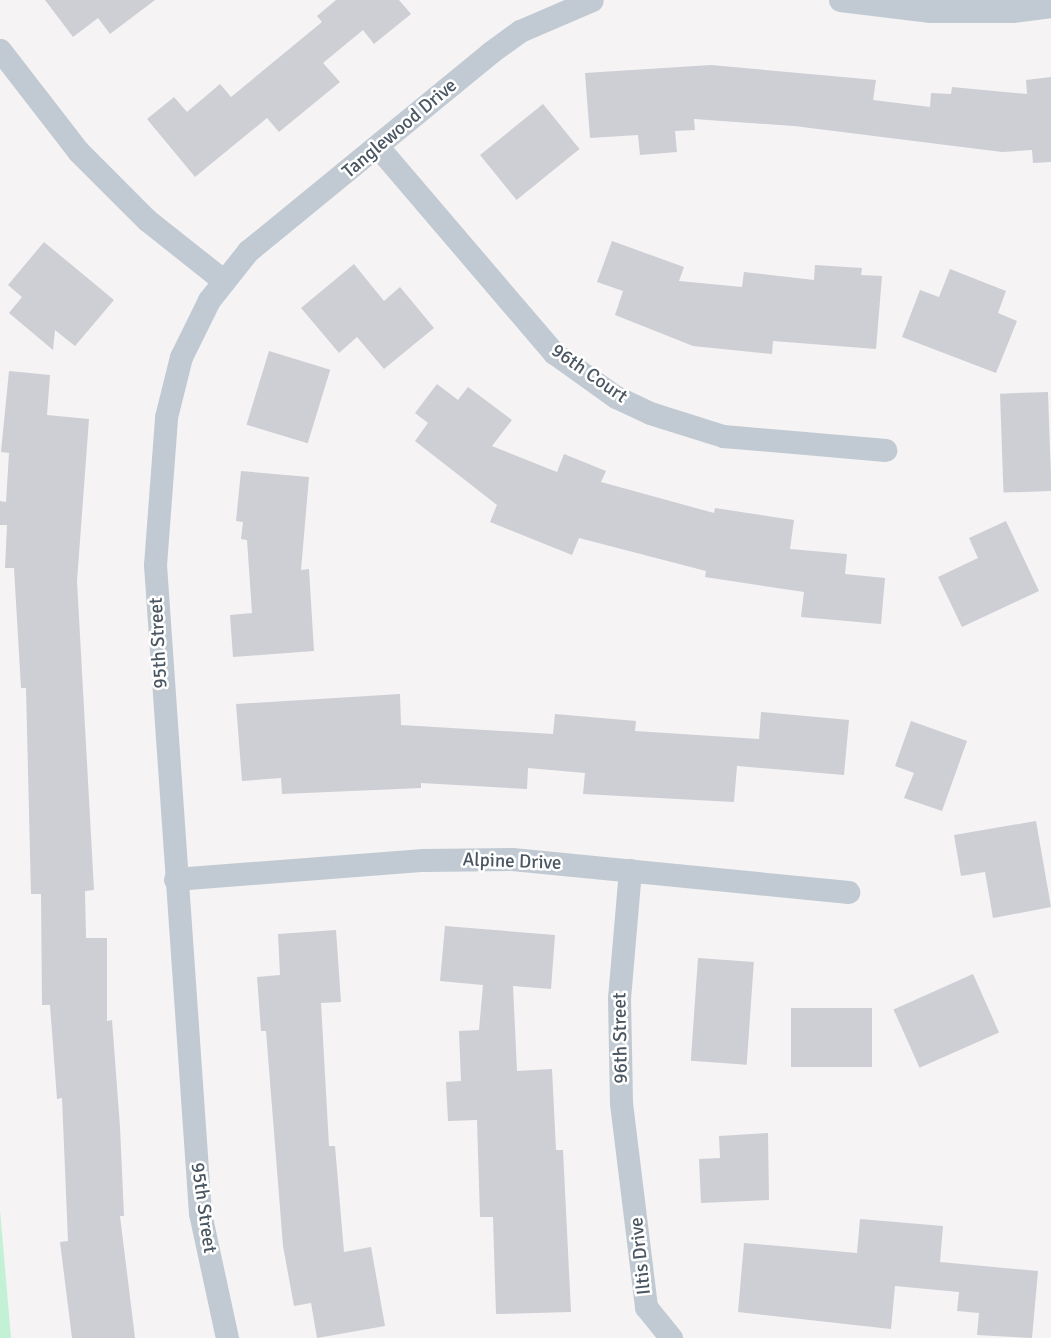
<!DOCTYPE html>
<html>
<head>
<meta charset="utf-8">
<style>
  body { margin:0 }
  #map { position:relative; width:1051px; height:1338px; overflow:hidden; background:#f5f3f3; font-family:Signika,sans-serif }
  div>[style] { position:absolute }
  .green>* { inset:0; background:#c3f1d5 }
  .building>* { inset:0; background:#cdcfd5; transform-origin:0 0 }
  .street>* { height:23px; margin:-11.5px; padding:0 11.5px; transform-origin:11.5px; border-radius:11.5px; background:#c1cad2 }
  span { translate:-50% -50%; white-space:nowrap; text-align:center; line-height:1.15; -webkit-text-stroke:5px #fff; paint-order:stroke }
  .street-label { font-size:19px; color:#4a5661 }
</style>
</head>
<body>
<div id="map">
  <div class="green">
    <div style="clip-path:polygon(0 1210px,11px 1338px,0 1338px)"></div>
  </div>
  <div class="building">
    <div style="clip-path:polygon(45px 0,155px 0,110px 34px,98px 18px,73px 37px)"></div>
    <div style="clip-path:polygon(336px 0,399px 0,411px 14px,374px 44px,363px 30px,323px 63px,340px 82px,279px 132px,267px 118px,195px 177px,147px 119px,174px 97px,187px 112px,220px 84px,231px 97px,322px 22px,317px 16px)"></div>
    <div style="clip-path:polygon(711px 65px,876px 80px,873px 100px,930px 107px,931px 93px,951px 94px,952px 87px,1027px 94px,1026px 80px,1051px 77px,1051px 162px,1033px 163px,1032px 150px,1002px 152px,794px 126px,694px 119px,695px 130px,675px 131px,677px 152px,640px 155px,638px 135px,590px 138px,585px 73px)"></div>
    <div style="left:543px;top:104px;width:58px;height:81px;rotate:51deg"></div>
    <div style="clip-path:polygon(612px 241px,684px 267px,679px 281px,742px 287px,744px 272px,814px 280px,815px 265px,862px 268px,861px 275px,882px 276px,876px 349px,773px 341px,772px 354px,693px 346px,615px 315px,623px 291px,597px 282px)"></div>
    <div style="clip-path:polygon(44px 242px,114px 300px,75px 346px,55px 330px,53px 350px,9px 313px,22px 297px,8px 285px)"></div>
    <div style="clip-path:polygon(354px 264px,384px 301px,400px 287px,434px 328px,384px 369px,357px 337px,339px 353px,301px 308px)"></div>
    <div style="clip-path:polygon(950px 269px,1006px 291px,998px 313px,1017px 321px,996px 373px,902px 337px,920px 290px,939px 297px)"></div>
    <div style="left:269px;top:351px;width:64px;height:77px;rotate:17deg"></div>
    <div style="clip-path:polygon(9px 371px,50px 375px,47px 415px,89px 419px,77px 581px,94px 890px,85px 891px,86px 938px,107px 938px,107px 1021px,112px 1020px,120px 1127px,124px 1216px,120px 1216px,135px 1338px,72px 1338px,60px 1242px,68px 1241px,62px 1098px,57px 1099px,50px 1005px,42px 1005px,41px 894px,31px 894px,26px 688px,21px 688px,14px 568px,5px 568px,7px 525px,0 525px,0 501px,6px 502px,9px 453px,1px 452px)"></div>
    <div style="clip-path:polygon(437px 384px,458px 400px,468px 387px,512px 420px,492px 446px,557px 472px,564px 454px,606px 471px,601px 482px,714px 513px,715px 508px,794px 520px,790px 549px,847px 554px,845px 574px,885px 578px,881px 624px,801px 617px,804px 592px,705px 577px,706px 571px,579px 538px,572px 555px,490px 522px,497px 505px,415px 441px,428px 423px,415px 413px)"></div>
    <div style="left:1048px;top:392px;width:99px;height:48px;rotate:88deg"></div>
    <div style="clip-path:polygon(241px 471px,309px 477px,301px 570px,309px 569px,314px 651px,233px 657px,230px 615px,252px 613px,247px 540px,241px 539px,243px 522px,236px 521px)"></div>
    <div style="clip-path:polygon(1006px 521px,1039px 591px,962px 627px,938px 577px,978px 558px,969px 538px)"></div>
    <div style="clip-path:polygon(400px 694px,401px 725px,553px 734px,555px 714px,636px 721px,635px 731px,759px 739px,761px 712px,849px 720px,844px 775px,737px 766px,734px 802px,583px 794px,585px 773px,528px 768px,527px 789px,421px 783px,421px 788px,282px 794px,281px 778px,242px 781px,236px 704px)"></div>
    <div style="clip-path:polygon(911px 721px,967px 741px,942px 811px,904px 798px,914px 773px,895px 766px)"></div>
    <div style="clip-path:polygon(1036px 821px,1051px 907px,993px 918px,985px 872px,961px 876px,954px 835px)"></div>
    <div style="clip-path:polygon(445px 926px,555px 935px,551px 989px,513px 986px,517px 1071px,552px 1069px,556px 1150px,563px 1150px,571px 1312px,496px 1314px,493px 1217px,480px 1217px,477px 1120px,448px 1121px,446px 1082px,461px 1081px,459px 1031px,479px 1030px,483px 985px,440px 981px)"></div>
    <div style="clip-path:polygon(336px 930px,341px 1002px,321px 1003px,329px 1146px,335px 1146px,344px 1252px,371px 1247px,385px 1326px,317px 1338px,311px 1303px,294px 1306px,283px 1246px,266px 1031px,261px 1031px,257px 977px,280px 975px,278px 934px)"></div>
    <div style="left:698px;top:958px;width:56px;height:103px;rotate:4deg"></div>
    <div style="left:973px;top:974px;width:64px;height:87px;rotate:66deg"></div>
    <div style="left:791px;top:1008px;width:81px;height:59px"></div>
    <div style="clip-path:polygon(768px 1133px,769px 1200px,701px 1203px,699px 1159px,720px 1158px,719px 1136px)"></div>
    <div style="clip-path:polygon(860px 1219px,943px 1226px,940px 1262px,1038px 1271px,1032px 1338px,977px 1335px,979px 1313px,957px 1311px,959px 1292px,895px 1286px,891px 1329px,738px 1312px,744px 1243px,857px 1253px)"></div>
  </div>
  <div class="street">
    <div style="left:840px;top:0;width:91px;rotate:7deg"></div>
    <div style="left:930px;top:11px;width:82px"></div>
    <div style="left:1012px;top:11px;width:39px;rotate:-7deg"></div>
    <div style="left:0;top:50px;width:128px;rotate:52.3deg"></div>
    <div style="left:78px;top:151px;width:98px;rotate:45deg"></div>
    <div style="left:147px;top:220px;width:98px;rotate:38.4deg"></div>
    <div style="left:378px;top:147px;width:271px;rotate:49.5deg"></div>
    <div style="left:554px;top:353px;width:76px;rotate:35.4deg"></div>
    <div style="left:616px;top:397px;width:38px;rotate:25deg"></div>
    <div style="left:650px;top:413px;width:77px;rotate:17.5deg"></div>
    <div style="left:723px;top:436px;width:163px;rotate:4.9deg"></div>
    <div style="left:630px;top:870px;width:128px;rotate:94.9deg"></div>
    <div style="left:619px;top:998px;width:105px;rotate:88.9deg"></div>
    <div style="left:621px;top:1103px;width:206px;rotate:83deg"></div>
    <div style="left:646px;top:1307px;width:40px;rotate:51deg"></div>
    <div style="left:175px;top:879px;width:249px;rotate:-4.4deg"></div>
    <div style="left:423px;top:860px;width:89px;rotate:-0.6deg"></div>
    <div style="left:512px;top:859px;width:338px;rotate:5.6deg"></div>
    <div style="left:227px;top:1338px;width:128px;rotate:-102.2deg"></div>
    <div style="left:200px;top:1213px;width:650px;rotate:-93.97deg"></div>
    <div style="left:155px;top:565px;width:148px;rotate:-85.7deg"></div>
    <div style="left:166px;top:417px;width:62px;rotate:-76deg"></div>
    <div style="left:181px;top:357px;width:64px;rotate:-63.8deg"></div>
    <div style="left:209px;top:300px;width:63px;rotate:-51.5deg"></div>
    <div style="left:248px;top:251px;width:314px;rotate:-39.3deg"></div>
    <div style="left:491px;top:52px;width:36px;rotate:-36deg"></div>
    <div style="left:520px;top:31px;width:78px;rotate:-23.3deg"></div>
  </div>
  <div class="street-label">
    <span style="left:400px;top:129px;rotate:-40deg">Tanglewood Drive</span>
    <span style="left:589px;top:374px;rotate:35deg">96th Court</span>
    <span style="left:159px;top:643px;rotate:-93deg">95th Street</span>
    <span style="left:512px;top:862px;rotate:2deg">Alpine Drive</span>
    <span style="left:621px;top:1038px;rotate:-91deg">96th Street</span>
    <span style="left:203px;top:1208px;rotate:82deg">95th Street</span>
    <span style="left:641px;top:1256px;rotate:-96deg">Iltis Drive</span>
  </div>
</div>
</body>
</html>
